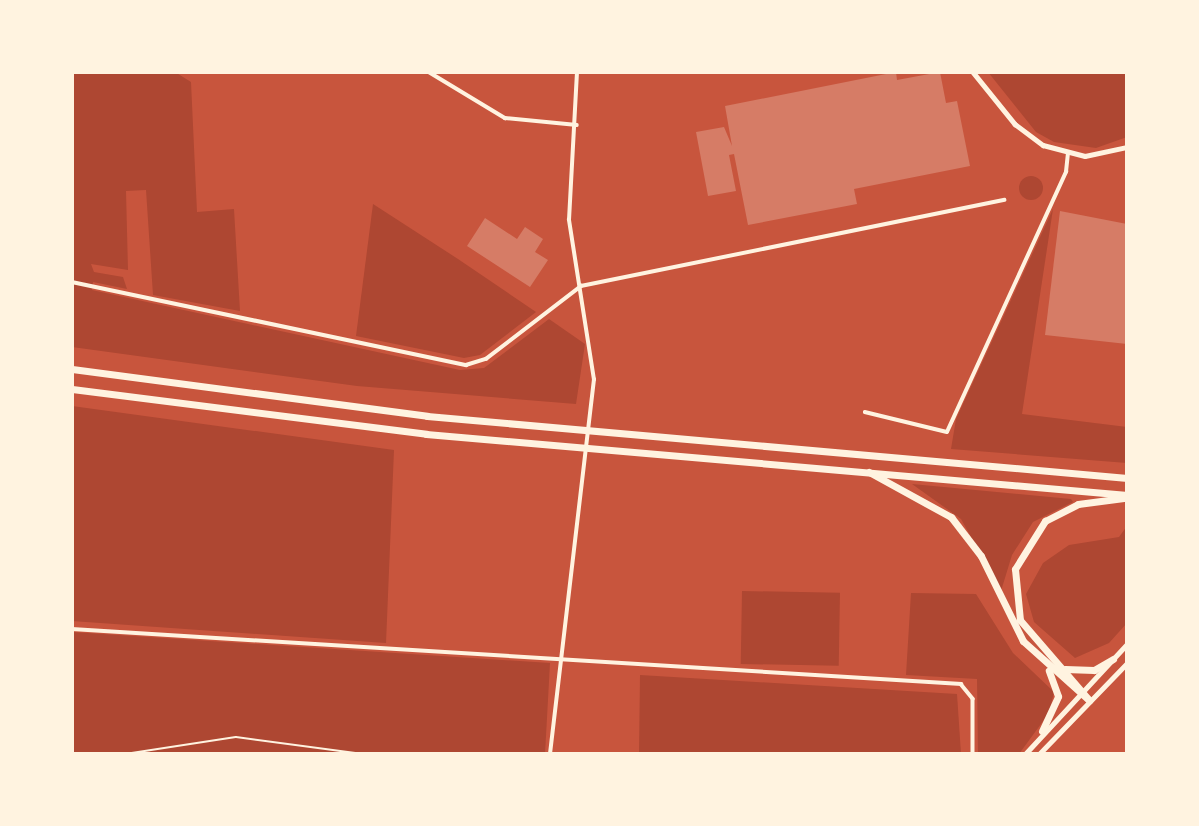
<!DOCTYPE html>
<html>
<head>
<meta charset="utf-8">
<style>
  body { margin:0 }
  #map { position:relative; width:1199px; height:826px; overflow:hidden; background:#c8553d; font-family:Barlow,sans-serif }
  div>[style] { position:absolute }
  .green>* { inset:0; background:#ae4732; transform-origin:0 0 }
  .round { border-radius:50% }
  .building>* { inset:0; background:#d67c66 }
  .path>* { height:2px; margin:-1px; padding:0 1px; transform-origin:1px; border-radius:1px; background:#fff3e0 }
  .minor>* { height:3.5px; margin:-1.75px; padding:0 1.75px; transform-origin:1.75px; border-radius:1.75px; background:#fff3e0 }
  .tertiary>* { height:4.5px; margin:-2.25px; padding:0 2.25px; transform-origin:2.25px; border-radius:2.25px; background:#fff3e0 }
  .secondary>* { height:5px; margin:-2.5px; padding:0 2.5px; transform-origin:2.5px; border-radius:2.5px; background:#fff3e0 }
  .motorway>* { height:7px; margin:-3.5px; padding:0 3.5px; transform-origin:3.5px; border-radius:3.5px; background:#fff3e0 }
  span { translate:-50% -50%; white-space:nowrap; text-align:center; line-height:1.15; -webkit-text-stroke:7px #fff3e0; paint-order:stroke }
  .frame { position:absolute; inset:0; border:74px solid #fff3e0; pointer-events:none }
</style>
</head>
<body>
<div id="map">
  <div class="green">
    <div style="clip-path:polygon(72px 72px,175px 72px,191px 82px,197px 212px,234px 209px,240px 311px,153px 295px,146px 190px,126px 191px,128px 270px,91px 264px,94px 272px,123px 277px,127px 289px,93px 282px,92px 290px,460px 370px,484px 368px,549px 319px,585px 344px,576px 404px,357px 386px,72px 347px)"></div>
    <div style="clip-path:polygon(988px 72px,1127px 72px,1127px 137px,1096px 148px,1054px 142px,1036px 132px)"></div>
    <div class="round" style="left:1019px;top:176px;width:24px;height:24px"></div>
    <div style="clip-path:polygon(373px 204px,458px 259px,536px 312px,480px 355px,464px 358px,356px 336px)"></div>
    <div style="clip-path:polygon(1053px 209px,1022px 414px,1127px 427px,1127px 463px,951px 449px,956px 419px)"></div>
    <div style="clip-path:polygon(72px 406px,394px 450px,386px 643px,72px 621px)"></div>
    <div style="clip-path:polygon(912px 484px,1071px 499px,1073px 502px,1033px 522px,1012px 555px,1001px 591px,961px 519px)"></div>
    <div style="clip-path:polygon(1127px 526px,1127px 623px,1109px 643px,1075px 658px,1034px 622px,1026px 594px,1043px 563px,1069px 545px,1119px 537px)"></div>
    <div style="left:742px;top:591px;width:98px;height:73px;rotate:1deg"></div>
    <div style="clip-path:polygon(911px 593px,976px 594px,1013px 653px,1054px 692px,1049px 713px,1019px 754px,978px 754px,977px 679px,906px 675px)"></div>
    <div style="clip-path:polygon(72px 632px,550px 663px,545px 754px,72px 754px)"></div>
    <div style="clip-path:polygon(640px 675px,957px 694px,961px 754px,639px 754px)"></div>
  </div>
  <div class="building">
    <div style="clip-path:polygon(896px 72px,897px 80px,940px 72px,946px 103px,957px 101px,970px 166px,854px 189px,857px 204px,748px 225px,734px 154px,729px 155px,736px 191px,708px 196px,696px 132px,724px 127px,732px 146px,725px 106px)"></div>
    <div style="clip-path:polygon(1060px 211px,1127px 224px,1127px 344px,1045px 335px)"></div>
    <div style="clip-path:polygon(485px 218px,517px 239px,525px 227px,543px 239px,535px 252px,548px 260px,530px 287px,467px 246px)"></div>
  </div>
  <div class="path">
    <div style="left:125px;top:754px;width:112px;rotate:-8.7deg"></div>
    <div style="left:236px;top:737px;width:128px;rotate:7.6deg"></div>
  </div>
  <div class="minor">
    <div style="left:429px;top:72px;width:89px;rotate:31.2deg"></div>
    <div style="left:505px;top:118px;width:72px;rotate:5.6deg"></div>
    <div style="left:72px;top:282px;width:403px;rotate:11.9deg"></div>
    <div style="left:466px;top:365px;width:21px;rotate:-17deg"></div>
    <div style="left:486px;top:359px;width:120px;rotate:-37.5deg"></div>
    <div style="left:581px;top:286px;width:432px;rotate:-11.5deg"></div>
    <div style="left:865px;top:412px;width:84px;rotate:13.7deg"></div>
    <div style="left:947px;top:432px;width:286px;rotate:-65.4deg"></div>
    <div style="left:1066px;top:172px;width:18px;rotate:-84deg"></div>
    <div style="left:72px;top:629px;width:891px;rotate:3.54deg"></div>
    <div style="left:961px;top:684px;width:19px;rotate:51deg"></div>
    <div style="left:973px;top:699px;width:55px;rotate:90deg"></div>
    <div style="left:550px;top:754px;width:377px;rotate:-83.3deg"></div>
    <div style="left:594px;top:380px;width:162px;rotate:-98.9deg"></div>
    <div style="left:569px;top:220px;width:148px;rotate:-86.9deg"></div>
  </div>
  <div class="tertiary">
    <div style="left:973px;top:72px;width:67px;rotate:51.1deg"></div>
    <div style="left:1015px;top:124px;width:35px;rotate:37deg"></div>
    <div style="left:1043px;top:145px;width:43px;rotate:14.7deg"></div>
    <div style="left:1085px;top:156px;width:43px;rotate:-12.1deg"></div>
  </div>
  <div class="secondary">
    <div style="left:1025px;top:754px;width:150px;rotate:-47.2deg"></div>
    <div style="left:1039px;top:754px;width:127px;rotate:-46deg"></div>
  </div>
  <div class="motorway">
    <div style="left:72px;top:369px;width:358px;rotate:7.5deg"></div>
    <div style="left:427px;top:416px;width:703px;rotate:5.06deg"></div>
    <div style="left:72px;top:389px;width:357px;rotate:7.2deg"></div>
    <div style="left:426px;top:434px;width:704px;rotate:4.97deg"></div>
    <div style="left:869px;top:472px;width:94px;rotate:28.8deg"></div>
    <div style="left:951px;top:517px;width:49px;rotate:52.4deg"></div>
    <div style="left:981px;top:556px;width:95px;rotate:63.7deg"></div>
    <div style="left:1023px;top:641px;width:89px;rotate:41.8deg"></div>
    <div style="left:1065px;top:669px;width:29px;rotate:2deg"></div>
    <div style="left:1094px;top:670px;width:22px;rotate:-30deg"></div>
    <div style="left:1089px;top:700px;width:106px;rotate:-130.8deg"></div>
    <div style="left:1020px;top:620px;width:51px;rotate:-95.6deg"></div>
    <div style="left:1015px;top:569px;width:57px;rotate:-58deg"></div>
    <div style="left:1045px;top:521px;width:37px;rotate:-27deg"></div>
    <div style="left:1078px;top:504px;width:46px;rotate:-7.4deg"></div>
    <div style="left:1042px;top:731px;width:38px;rotate:-65deg"></div>
    <div style="left:1058px;top:696px;width:27px;rotate:-110deg"></div>
  </div>
  <div class="frame"></div>
</div>
</body>
</html>
